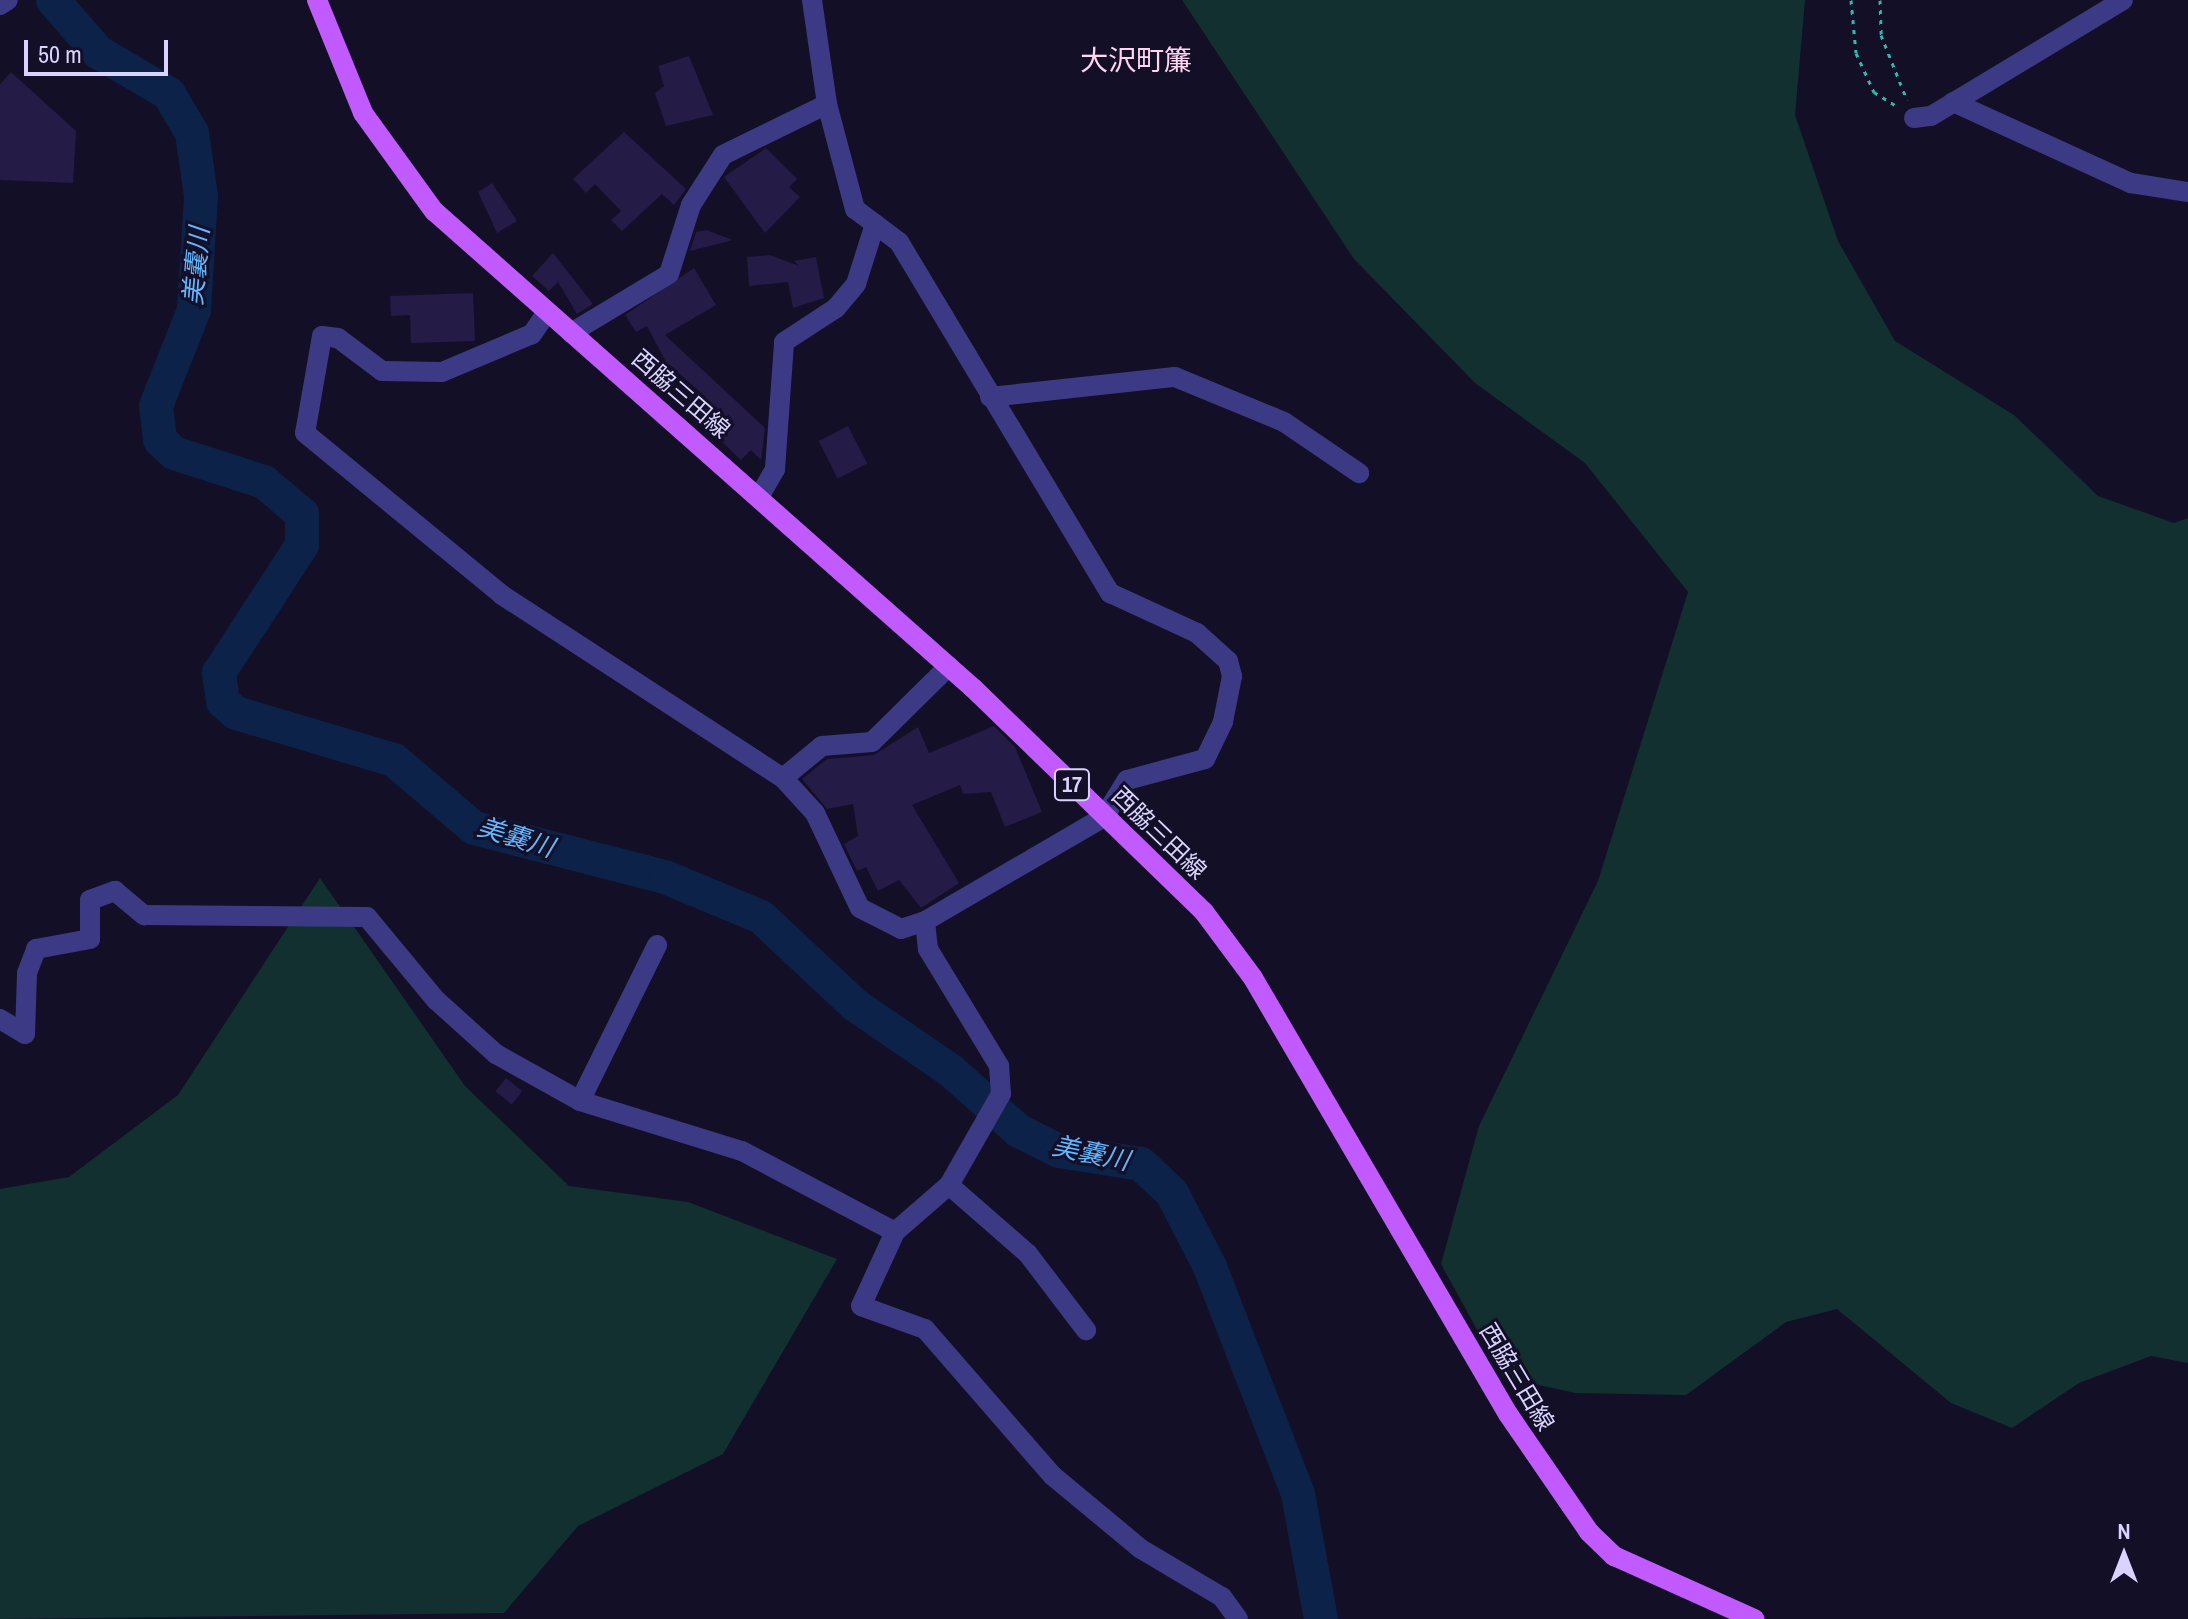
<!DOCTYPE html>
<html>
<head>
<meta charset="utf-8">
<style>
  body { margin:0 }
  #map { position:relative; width:2188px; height:1619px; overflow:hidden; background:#130f26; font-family:"Archivo Narrow","Noto Sans JP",sans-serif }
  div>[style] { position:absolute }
  .green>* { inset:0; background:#12302f }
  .river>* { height:34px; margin:-17px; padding:0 17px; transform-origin:17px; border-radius:17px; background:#0c2248 }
  .building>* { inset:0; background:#241b47; transform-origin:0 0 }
  .path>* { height:3px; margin-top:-1.5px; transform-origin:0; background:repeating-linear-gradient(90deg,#2fb8b0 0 4px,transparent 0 10px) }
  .street>* { height:20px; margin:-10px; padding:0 10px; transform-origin:10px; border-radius:10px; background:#3d3a85 }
  .primary>* { height:20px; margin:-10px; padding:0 10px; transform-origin:10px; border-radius:10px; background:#c25bff }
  span { translate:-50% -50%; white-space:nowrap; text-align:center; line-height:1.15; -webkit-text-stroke:6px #130f26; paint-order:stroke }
  .shield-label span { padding:2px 6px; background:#130f26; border:2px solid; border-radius:6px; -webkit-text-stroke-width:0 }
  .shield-label { font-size:22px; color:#d9d4ff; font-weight:700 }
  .street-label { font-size:24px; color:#d9d4ff }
  .water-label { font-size:26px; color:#62b6ff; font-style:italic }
  .quarter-label { font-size:28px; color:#ffd6f0 }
  .north { position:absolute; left:2084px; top:1515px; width:80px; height:80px; -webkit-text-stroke:6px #130f26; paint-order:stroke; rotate:0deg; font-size:22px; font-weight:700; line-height:32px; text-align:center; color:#d9d4ff }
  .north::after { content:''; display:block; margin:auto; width:28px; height:36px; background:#d9d4ff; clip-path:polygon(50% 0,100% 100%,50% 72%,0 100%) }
  .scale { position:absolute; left:24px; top:40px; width:144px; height:36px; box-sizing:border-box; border:4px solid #d9d4ff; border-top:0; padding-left:10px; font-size:24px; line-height:28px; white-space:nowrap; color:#d9d4ff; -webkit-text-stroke:6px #130f26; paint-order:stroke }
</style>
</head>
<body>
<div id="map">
  <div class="green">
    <div style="clip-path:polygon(1182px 0,1805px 0,1795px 115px,1838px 241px,1895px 341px,2014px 415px,2098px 496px,2174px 523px,2188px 518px,2188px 1363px,2151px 1356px,2079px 1383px,2012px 1428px,1951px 1403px,1837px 1309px,1786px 1322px,1686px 1395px,1575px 1393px,1503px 1377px,1441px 1264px,1479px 1126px,1598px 881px,1688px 592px,1585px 463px,1475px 383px,1354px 259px)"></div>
    <div style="clip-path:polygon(320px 878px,465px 1086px,569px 1186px,688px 1202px,837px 1259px,723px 1454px,578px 1526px,504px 1613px,0 1619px,0 1189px,69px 1177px,178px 1095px)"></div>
  </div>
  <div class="river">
    <div style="left:53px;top:0;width:69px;rotate:49.1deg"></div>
    <div style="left:98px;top:52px;width:82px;rotate:30.6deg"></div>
    <div style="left:169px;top:94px;width:45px;rotate:59.5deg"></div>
    <div style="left:192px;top:133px;width:64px;rotate:81.9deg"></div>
    <div style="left:201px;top:196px;width:114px;rotate:93.5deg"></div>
    <div style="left:194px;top:310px;width:103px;rotate:111.6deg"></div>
    <div style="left:156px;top:406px;width:34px;rotate:83deg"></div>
    <div style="left:160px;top:440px;width:19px;rotate:43deg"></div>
    <div style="left:174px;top:453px;width:95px;rotate:17.9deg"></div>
    <div style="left:264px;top:482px;width:50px;rotate:40.1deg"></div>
    <div style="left:302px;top:514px;width:31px;rotate:90deg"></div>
    <div style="left:302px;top:545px;width:153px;rotate:123deg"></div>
    <div style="left:219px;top:673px;width:29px;rotate:82deg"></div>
    <div style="left:223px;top:702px;width:17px;rotate:40deg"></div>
    <div style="left:236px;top:713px;width:165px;rotate:16.6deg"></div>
    <div style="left:394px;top:760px;width:105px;rotate:40.4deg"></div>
    <div style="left:474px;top:828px;width:197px;rotate:14.4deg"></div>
    <div style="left:665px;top:877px;width:104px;rotate:22.6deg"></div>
    <div style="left:761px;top:917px;width:129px;rotate:43.1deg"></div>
    <div style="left:855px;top:1005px;width:115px;rotate:34.4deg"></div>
    <div style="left:950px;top:1070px;width:92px;rotate:41.5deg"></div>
    <div style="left:1019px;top:1131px;width:45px;rotate:26.6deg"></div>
    <div style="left:1059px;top:1151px;width:83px;rotate:9deg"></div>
    <div style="left:1141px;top:1164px;width:42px;rotate:43.1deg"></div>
    <div style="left:1172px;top:1193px;width:83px;rotate:62.8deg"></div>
    <div style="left:1210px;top:1267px;width:243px;rotate:68.8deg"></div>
    <div style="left:1298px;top:1494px;width:127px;rotate:79.6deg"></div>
  </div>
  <div class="building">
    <div style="clip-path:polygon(689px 56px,713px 115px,666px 126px,655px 93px,664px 86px,658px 66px)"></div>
    <div style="clip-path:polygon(11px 72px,76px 131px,73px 183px,0 180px,0 84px)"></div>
    <div style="clip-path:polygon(624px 132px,686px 189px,674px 205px,662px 194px,622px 231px,611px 220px,621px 211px,595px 184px,586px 193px,573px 179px)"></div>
    <div style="clip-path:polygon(766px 148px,797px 179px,789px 187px,800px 197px,765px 233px,724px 177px)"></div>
    <div style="clip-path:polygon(492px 183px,517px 221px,497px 233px,478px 192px)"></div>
    <div style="clip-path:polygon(706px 230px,733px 240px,690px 251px,696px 232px)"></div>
    <div style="clip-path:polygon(553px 253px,593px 304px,577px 314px,558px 282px,549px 291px,532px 276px)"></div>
    <div style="clip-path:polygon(770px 255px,799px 266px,794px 261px,816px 257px,824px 298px,793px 308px,788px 282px,749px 286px,747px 257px)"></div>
    <div style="clip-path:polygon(694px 268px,716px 305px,665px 335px,765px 428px,761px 460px,751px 450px,741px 460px,692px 413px,706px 397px,666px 362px,647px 326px,636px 332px,625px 315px)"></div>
    <div style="clip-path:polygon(473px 293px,475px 341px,411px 343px,410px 315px,391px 316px,390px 296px)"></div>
    <div style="left:848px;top:426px;width:42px;height:33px;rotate:63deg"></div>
    <div style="clip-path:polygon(994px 726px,1015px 747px,1042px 812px,1005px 827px,991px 792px,963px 794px,960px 785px,912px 805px,959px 883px,921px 908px,899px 880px,878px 891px,866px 867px,857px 871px,844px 844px,858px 836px,853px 804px,827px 809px,802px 779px,827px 759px,874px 755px,918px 727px,929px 753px)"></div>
    <div style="left:506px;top:1078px;width:21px;height:17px;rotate:39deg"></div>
  </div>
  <div class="path">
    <div style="left:1851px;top:0;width:53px;rotate:84.6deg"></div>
    <div style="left:1856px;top:53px;width:43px;rotate:65.2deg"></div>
    <div style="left:1874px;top:92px;width:28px;rotate:32deg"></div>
    <div style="left:1880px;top:0;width:35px;rotate:88deg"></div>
    <div style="left:1881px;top:35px;width:70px;rotate:68.2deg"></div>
  </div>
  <div class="street">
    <div style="left:812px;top:0;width:105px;rotate:81.8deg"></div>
    <div style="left:827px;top:104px;width:109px;rotate:75.1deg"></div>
    <div style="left:855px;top:209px;width:55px;rotate:36.9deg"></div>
    <div style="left:899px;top:242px;width:410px;rotate:59deg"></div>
    <div style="left:1110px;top:593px;width:96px;rotate:24.7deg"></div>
    <div style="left:1197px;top:633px;width:42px;rotate:42.1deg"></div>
    <div style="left:1228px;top:661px;width:16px;rotate:75deg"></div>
    <div style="left:1232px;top:676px;width:47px;rotate:101.1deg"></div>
    <div style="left:1223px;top:722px;width:41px;rotate:115.9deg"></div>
    <div style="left:1205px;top:759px;width:81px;rotate:164.9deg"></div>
    <div style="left:1127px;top:780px;width:44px;rotate:121.9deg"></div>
    <div style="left:1104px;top:817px;width:207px;rotate:149.8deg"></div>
    <div style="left:925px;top:921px;width:28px;rotate:84deg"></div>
    <div style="left:928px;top:949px;width:137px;rotate:58.7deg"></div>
    <div style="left:999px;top:1066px;width:28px;rotate:86deg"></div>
    <div style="left:1001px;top:1094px;width:105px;rotate:119.7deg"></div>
    <div style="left:949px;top:1185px;width:72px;rotate:139deg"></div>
    <div style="left:895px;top:1232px;width:81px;rotate:114.7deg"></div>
    <div style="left:861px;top:1306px;width:68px;rotate:19.8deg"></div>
    <div style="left:925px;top:1329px;width:195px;rotate:49deg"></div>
    <div style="left:1053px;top:1476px;width:114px;rotate:39.7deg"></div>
    <div style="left:1141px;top:1549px;width:94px;rotate:30.7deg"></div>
    <div style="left:1222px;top:1597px;width:27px;rotate:54deg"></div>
    <div style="left:0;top:5px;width:9px;rotate:-32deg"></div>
    <div style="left:1953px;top:102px;width:196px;rotate:24.5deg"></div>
    <div style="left:2131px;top:183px;width:58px;rotate:9deg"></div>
    <div style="left:1914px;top:118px;width:17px;rotate:-7deg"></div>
    <div style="left:1931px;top:116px;width:224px;rotate:-31.1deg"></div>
    <div style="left:547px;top:312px;width:27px;rotate:124deg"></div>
    <div style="left:532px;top:334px;width:98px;rotate:157.1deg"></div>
    <div style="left:442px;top:372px;width:60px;rotate:-179deg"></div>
    <div style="left:382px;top:371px;width:55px;rotate:-143.1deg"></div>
    <div style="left:338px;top:338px;width:16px;rotate:-173deg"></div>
    <div style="left:322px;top:336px;width:98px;rotate:99.9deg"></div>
    <div style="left:305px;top:433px;width:255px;rotate:39.4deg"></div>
    <div style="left:502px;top:595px;width:335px;rotate:33.1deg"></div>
    <div style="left:783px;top:778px;width:47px;rotate:47.6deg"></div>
    <div style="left:815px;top:813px;width:105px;rotate:64.7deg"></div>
    <div style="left:860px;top:908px;width:46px;rotate:27.1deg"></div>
    <div style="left:901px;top:929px;width:25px;rotate:-18deg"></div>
    <div style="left:571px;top:333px;width:114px;rotate:-31deg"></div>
    <div style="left:669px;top:274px;width:72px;rotate:-72.3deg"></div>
    <div style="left:691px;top:205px;width:59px;rotate:-57.4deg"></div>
    <div style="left:723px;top:155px;width:116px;rotate:-26.1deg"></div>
    <div style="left:990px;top:397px;width:186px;rotate:-6.2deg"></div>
    <div style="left:1175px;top:377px;width:118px;rotate:22.4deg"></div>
    <div style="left:1284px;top:422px;width:91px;rotate:34.2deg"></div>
    <div style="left:759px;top:497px;width:32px;rotate:-60deg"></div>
    <div style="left:775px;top:469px;width:127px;rotate:-85.9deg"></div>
    <div style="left:784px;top:342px;width:62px;rotate:-33.2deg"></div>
    <div style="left:836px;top:308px;width:31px;rotate:-50deg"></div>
    <div style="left:856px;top:284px;width:63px;rotate:-72.4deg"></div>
    <div style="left:783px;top:778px;width:50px;rotate:-39.4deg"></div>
    <div style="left:822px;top:746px;width:50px;rotate:-4.6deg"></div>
    <div style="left:872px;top:742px;width:108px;rotate:-44.6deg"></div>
    <div style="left:0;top:1019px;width:29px;rotate:31deg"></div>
    <div style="left:25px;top:1034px;width:61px;rotate:-88.1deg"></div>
    <div style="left:27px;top:973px;width:26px;rotate:-69deg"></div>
    <div style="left:36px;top:949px;width:55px;rotate:-10.5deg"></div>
    <div style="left:90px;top:939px;width:39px;rotate:-90deg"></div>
    <div style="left:90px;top:900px;width:27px;rotate:-20deg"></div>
    <div style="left:115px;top:891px;width:38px;rotate:40deg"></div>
    <div style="left:144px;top:915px;width:223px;rotate:0.5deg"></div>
    <div style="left:367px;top:917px;width:108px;rotate:50.3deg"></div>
    <div style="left:436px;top:1000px;width:81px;rotate:42deg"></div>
    <div style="left:496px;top:1054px;width:96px;rotate:29.2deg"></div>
    <div style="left:580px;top:1101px;width:170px;rotate:17.2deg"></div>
    <div style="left:742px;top:1151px;width:173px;rotate:27.9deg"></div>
    <div style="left:580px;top:1101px;width:174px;rotate:-63.7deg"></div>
    <div style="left:949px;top:1185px;width:105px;rotate:41.1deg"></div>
    <div style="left:1028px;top:1254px;width:96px;rotate:52.7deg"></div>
  </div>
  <div class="primary">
    <div style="left:317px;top:0;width:122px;rotate:67.8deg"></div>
    <div style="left:363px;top:113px;width:121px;rotate:54.1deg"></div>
    <div style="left:434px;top:211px;width:720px;rotate:41.51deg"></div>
    <div style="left:973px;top:688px;width:322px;rotate:44.1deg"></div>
    <div style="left:1204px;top:912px;width:82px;rotate:53.4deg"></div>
    <div style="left:1253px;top:978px;width:505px;rotate:59.68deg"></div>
    <div style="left:1508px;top:1414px;width:143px;rotate:55.5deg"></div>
    <div style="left:1589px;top:1532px;width:35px;rotate:44deg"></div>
    <div style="left:1614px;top:1556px;width:154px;rotate:24.2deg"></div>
  </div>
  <div class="shield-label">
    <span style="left:1072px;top:785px">17</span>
  </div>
  <div class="street-label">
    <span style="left:681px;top:394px;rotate:41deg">西脇三田線</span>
    <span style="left:1159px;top:833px;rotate:44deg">西脇三田線</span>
    <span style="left:1517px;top:1377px;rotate:59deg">西脇三田線</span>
  </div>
  <div class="water-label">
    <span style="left:196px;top:266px;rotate:-85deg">美嚢川</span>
    <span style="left:516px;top:837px;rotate:17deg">美嚢川</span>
    <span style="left:1091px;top:1153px;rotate:12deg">美嚢川</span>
  </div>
  <div class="quarter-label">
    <span style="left:1136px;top:60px">大沢町簾</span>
  </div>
  <div class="north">N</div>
  <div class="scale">50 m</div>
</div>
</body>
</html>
